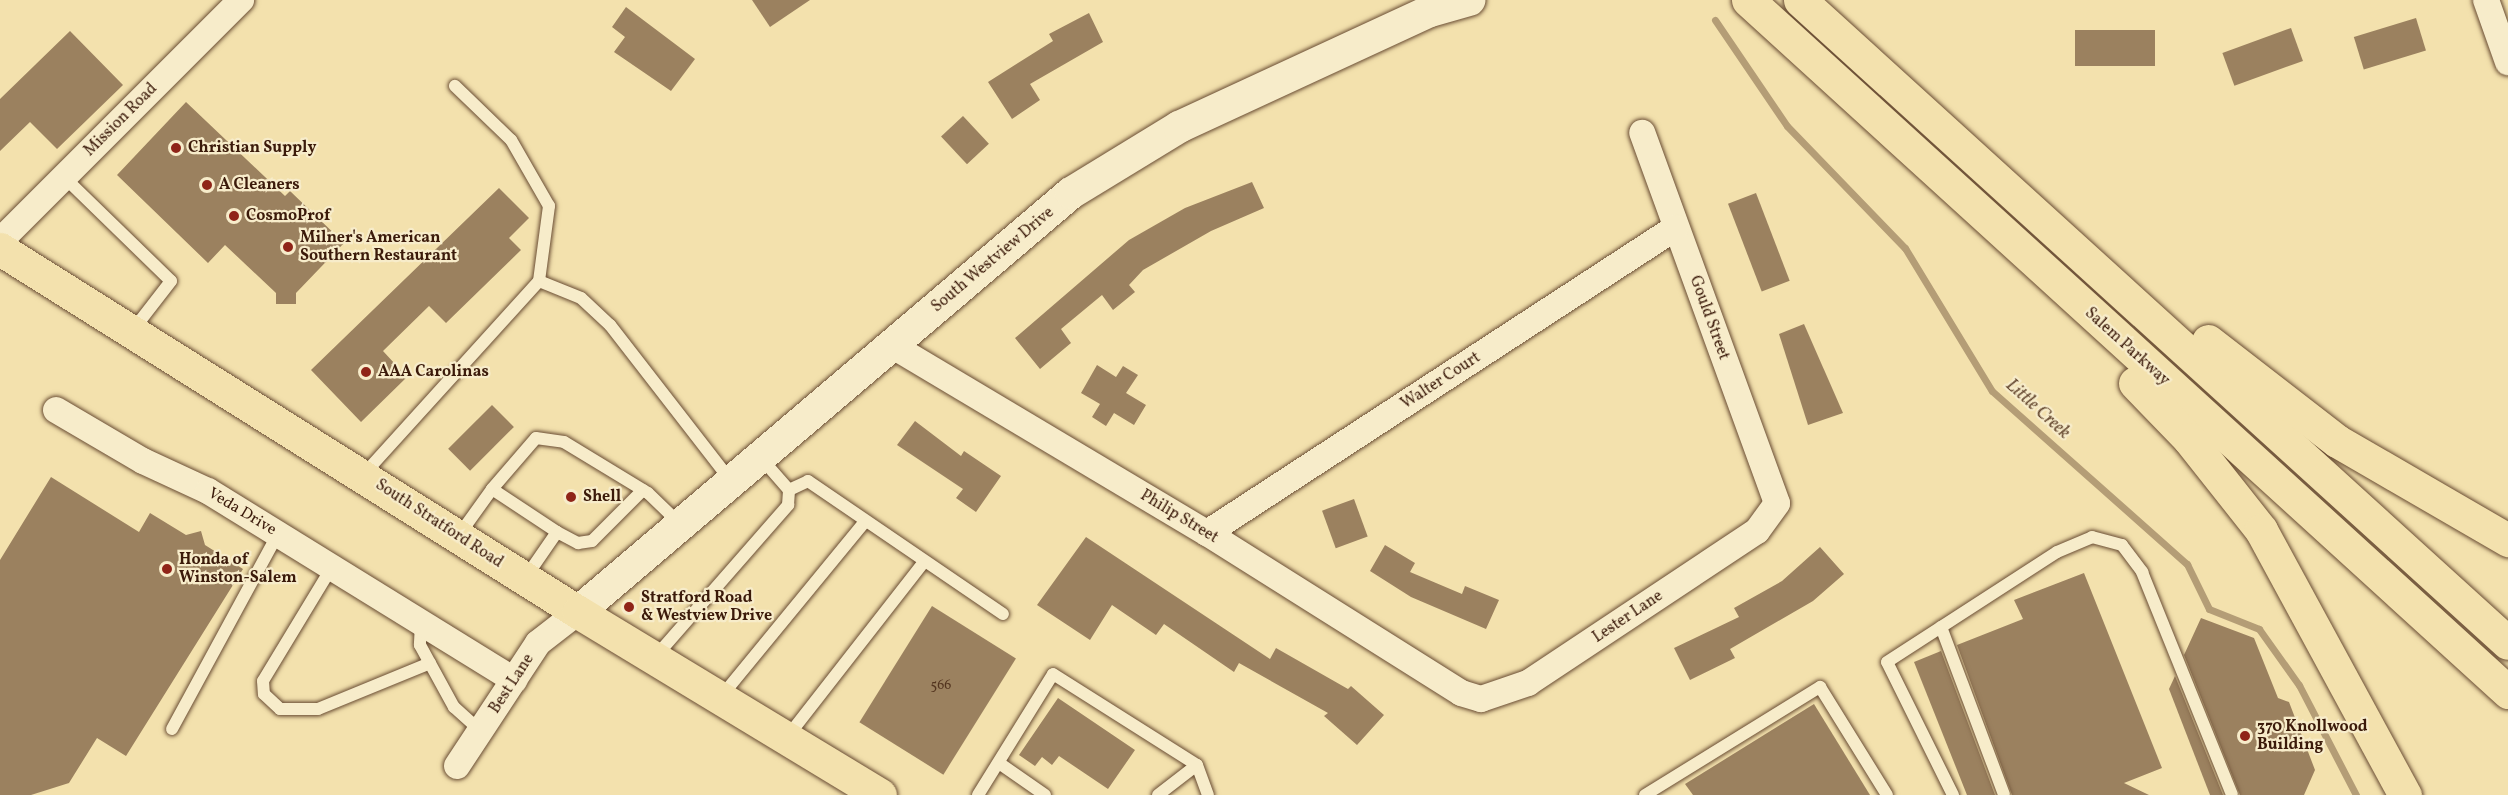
<!DOCTYPE html>
<html>
<head>
<meta charset="utf-8">
<style>
  body { margin:0 }
  #map { position:relative; width:2508px; height:795px; overflow:hidden; background:#f3e1ad; font-family:Vollkorn,serif }
  div>[style] { position:absolute }
  .stream>* { height:7px; margin:-3.5px; padding:0 3.5px; transform-origin:3.5px; border-radius:3.5px; background:#b49d76 }
  .building>* { inset:0; background:#9b815f; transform-origin:0 0 }
  .roads { filter:drop-shadow(0 0 2px #694c33) drop-shadow(0 0 2px #694c33) }
  .service>* { height:12px; margin:-6px; padding:0 6px; transform-origin:6px; border-radius:6px; background:#f7ecca }
  .minor>* { height:26px; margin:-13px; padding:0 13px; transform-origin:13px; border-radius:13px; background:#f7ecca }
  .tertiary>* { height:32px; margin:-16px; padding:0 16px; transform-origin:16px; border-radius:16px; background:#f7ecca }
  .primary>* { height:33px; margin:-16.5px; padding:0 16.5px; transform-origin:16.5px; border-radius:16.5px; background:#f3e1ad }
  .motorway>* { height:33px; margin:-16.5px; padding:0 16.5px; transform-origin:16.5px; border-radius:16.5px; background:#f3e1ad }
  .dots>* { width:16px; height:16px; translate:-50% -50%; box-sizing:border-box; border:3px solid #f7ecca; border-radius:50% }
  span { translate:-50% -50%; white-space:nowrap; text-align:center; line-height:1.15; -webkit-text-stroke:4.5px #f7ecca; paint-order:stroke }
  .number-label { font-size:14px; color:#53341f }
  .number-label span { -webkit-text-stroke-width:0 }
  .street-label { font-size:16px; color:#3b1a0a }
  .poi-label { font-size:16px; color:#3b1a0a; font-weight:700 }
  .left { translate:0 -50%; text-align:left }
  .water-label { font-size:18px; color:#654830; font-style:italic }
</style>
</head>
<body>
<div id="map">
  <div class="stream">
    <div style="left:1715px;top:20px;width:128px;rotate:55.8deg"></div>
    <div style="left:1787px;top:126px;width:170px;rotate:46deg"></div>
    <div style="left:1905px;top:248px;width:167px;rotate:58.7deg"></div>
    <div style="left:1992px;top:391px;width:261px;rotate:41.6deg"></div>
    <div style="left:2187px;top:564px;width:50px;rotate:63.9deg"></div>
    <div style="left:2209px;top:609px;width:54px;rotate:21.8deg"></div>
    <div style="left:2259px;top:629px;width:69px;rotate:54.5deg"></div>
    <div style="left:2299px;top:685px;width:124px;rotate:62.6deg"></div>
  </div>
  <div class="building">
    <div style="clip-path:polygon(752px 0,810px 0,770px 27px)"></div>
    <div style="clip-path:polygon(626px 7px,695px 59px,671px 91px,614px 52px,625px 37px,612px 27px)"></div>
    <div style="clip-path:polygon(1089px 13px,1103px 42px,1030px 84px,1040px 100px,1012px 119px,988px 82px,1053px 41px,1049px 34px)"></div>
    <div style="left:2416px;top:18px;width:34px;height:65px;rotate:73deg"></div>
    <div style="left:2291px;top:28px;width:35px;height:73px;rotate:70deg"></div>
    <div style="left:2075px;top:30px;width:80px;height:36px"></div>
    <div style="clip-path:polygon(70px 31px,123px 85px,57px 149px,30px 122px,0 151px,0 99px)"></div>
    <div style="clip-path:polygon(186px 102px,285px 196px,290px 191px,344px 243px,296px 293px,296px 304px,276px 304px,276px 293px,225px 245px,208px 263px,117px 175px)"></div>
    <div style="left:963px;top:116px;width:38px;height:30px;rotate:47deg"></div>
    <div style="clip-path:polygon(1252px 182px,1264px 208px,1211px 231px,1143px 270px,1129px 285px,1135px 292px,1113px 310px,1102px 295px,1061px 329px,1071px 343px,1040px 369px,1015px 338px,1129px 240px,1185px 208px)"></div>
    <div style="clip-path:polygon(499px 188px,529px 218px,509px 238px,521px 250px,446px 323px,429px 306px,383px 351px,407px 377px,361px 422px,311px 370px)"></div>
    <div style="left:1756px;top:193px;width:94px;height:30px;rotate:69deg"></div>
    <div style="clip-path:polygon(1804px 324px,1843px 413px,1808px 425px,1779px 334px)"></div>
    <div style="clip-path:polygon(1097px 365px,1116px 377px,1123px 366px,1138px 375px,1126px 393px,1146px 405px,1134px 425px,1114px 413px,1106px 426px,1092px 417px,1100px 404px,1081px 393px)"></div>
    <div style="left:492px;top:405px;width:31px;height:62px;rotate:45deg"></div>
    <div style="clip-path:polygon(915px 421px,961px 456px,964px 451px,1001px 476px,976px 512px,956px 498px,963px 489px,897px 445px)"></div>
    <div style="clip-path:polygon(51px 477px,139px 532px,150px 513px,186px 535px,201px 531px,205px 545px,243px 569px,126px 756px,97px 738px,69px 783px,31px 795px,0 795px,0 560px)"></div>
    <div style="left:1354px;top:499px;width:40px;height:34px;rotate:70deg"></div>
    <div style="clip-path:polygon(1086px 537px,1270px 659px,1276px 648px,1348px 689px,1351px 686px,1384px 715px,1357px 745px,1324px 716px,1328px 713px,1239px 663px,1234px 672px,1164px 624px,1156px 635px,1112px 605px,1090px 640px,1037px 605px)"></div>
    <div style="clip-path:polygon(1385px 545px,1415px 563px,1410px 572px,1462px 594px,1465px 586px,1499px 600px,1486px 629px,1411px 597px,1370px 571px)"></div>
    <div style="clip-path:polygon(1820px 547px,1844px 574px,1813px 601px,1730px 649px,1735px 658px,1690px 680px,1674px 648px,1739px 617px,1734px 608px,1782px 581px)"></div>
    <div style="clip-path:polygon(2084px 573px,2162px 768px,2124px 783px,2149px 795px,2012px 795px,1957px 645px,2023px 619px,2014px 600px)"></div>
    <div style="left:932px;top:606px;width:99px;height:137px;rotate:32deg"></div>
    <div style="clip-path:polygon(2201px 618px,2254px 638px,2278px 698px,2289px 702px,2315px 770px,2304px 795px,2240px 795px,2184px 655px)"></div>
    <div style="clip-path:polygon(1941px 651px,1995px 795px,1967px 795px,1914px 662px)"></div>
    <div style="clip-path:polygon(2175px 676px,2223px 795px,2210px 795px,2169px 689px)"></div>
    <div style="clip-path:polygon(1058px 698px,1135px 750px,1108px 789px,1059px 756px,1052px 765px,1042px 757px,1035px 766px,1019px 755px)"></div>
    <div style="clip-path:polygon(1814px 704px,1870px 795px,1693px 795px,1685px 784px)"></div>
  </div>
  <div class="roads">
    <div class="service">
      <div style="left:64px;top:177px;width:149px;rotate:44.2deg"></div>
      <div style="left:171px;top:281px;width:62px;rotate:127.8deg"></div>
      <div style="left:539px;top:281px;width:45px;rotate:22deg"></div>
      <div style="left:581px;top:298px;width:40px;rotate:43deg"></div>
      <div style="left:610px;top:325px;width:199px;rotate:52.2deg"></div>
      <div style="left:364px;top:474px;width:261px;rotate:-47.8deg"></div>
      <div style="left:539px;top:281px;width:76px;rotate:-82.4deg"></div>
      <div style="left:549px;top:206px;width:76px;rotate:-119.9deg"></div>
      <div style="left:511px;top:140px;width:78px;rotate:-136deg"></div>
      <div style="left:492px;top:489px;width:67px;rotate:-49.2deg"></div>
      <div style="left:536px;top:438px;width:28px;rotate:8deg"></div>
      <div style="left:564px;top:442px;width:98px;rotate:31.3deg"></div>
      <div style="left:648px;top:493px;width:45px;rotate:44.1deg"></div>
      <div style="left:789px;top:490px;width:21px;rotate:-25deg"></div>
      <div style="left:808px;top:481px;width:236px;rotate:34.3deg"></div>
      <div style="left:557px;top:532px;width:24px;rotate:28deg"></div>
      <div style="left:578px;top:543px;width:14px;rotate:-8deg"></div>
      <div style="left:592px;top:541px;width:72px;rotate:-45deg"></div>
      <div style="left:459px;top:535px;width:57px;rotate:-54.3deg"></div>
      <div style="left:492px;top:489px;width:78px;rotate:33.5deg"></div>
      <div style="left:557px;top:532px;width:55px;rotate:124.6deg"></div>
      <div style="left:332px;top:567px;width:133px;rotate:121.2deg"></div>
      <div style="left:263px;top:681px;width:13px;rotate:86deg"></div>
      <div style="left:264px;top:694px;width:22px;rotate:43deg"></div>
      <div style="left:280px;top:709px;width:38px"></div>
      <div style="left:318px;top:709px;width:121px;rotate:-22.3deg"></div>
      <div style="left:421px;top:623px;width:22px;rotate:93deg"></div>
      <div style="left:420px;top:645px;width:71px;rotate:61.3deg"></div>
      <div style="left:454px;top:707px;width:36px;rotate:42deg"></div>
      <div style="left:1941px;top:627px;width:179px;rotate:69.4deg"></div>
      <div style="left:656px;top:656px;width:201px;rotate:-48.8deg"></div>
      <div style="left:788px;top:505px;width:15px;rotate:-86deg"></div>
      <div style="left:789px;top:490px;width:43px;rotate:-131.2deg"></div>
      <div style="left:720px;top:698px;width:227px;rotate:-50.6deg"></div>
      <div style="left:172px;top:729px;width:222px;rotate:-61.5deg"></div>
      <div style="left:788px;top:736px;width:219px;rotate:-52deg"></div>
      <div style="left:999px;top:763px;width:56px;rotate:34.8deg"></div>
      <div style="left:978px;top:795px;width:142px;rotate:-58.2deg"></div>
      <div style="left:1053px;top:674px;width:170px;rotate:32.3deg"></div>
      <div style="left:1197px;top:765px;width:32px;rotate:70deg"></div>
      <div style="left:1158px;top:795px;width:49px;rotate:-37.6deg"></div>
      <div style="left:1645px;top:795px;width:206px;rotate:-31.7deg"></div>
      <div style="left:1820px;top:687px;width:127px;rotate:58.2deg"></div>
      <div style="left:1953px;top:795px;width:148px;rotate:-116.4deg"></div>
      <div style="left:1887px;top:662px;width:202px;rotate:-32.9deg"></div>
      <div style="left:2057px;top:552px;width:38px;rotate:-23deg"></div>
      <div style="left:2092px;top:537px;width:31px;rotate:15deg"></div>
      <div style="left:2122px;top:545px;width:34px;rotate:53deg"></div>
      <div style="left:2142px;top:572px;width:240px;rotate:68deg"></div>
    </div>
    <div class="minor">
      <div style="left:2486px;top:0;width:66px;rotate:70.5deg"></div>
      <div style="left:0;top:241px;width:341px;rotate:-45deg"></div>
      <div style="left:893px;top:346px;width:365px;rotate:30.8deg"></div>
      <div style="left:1207px;top:533px;width:300px;rotate:32.2deg"></div>
      <div style="left:1461px;top:693px;width:21px;rotate:17deg"></div>
      <div style="left:1481px;top:699px;width:50px;rotate:-18.8deg"></div>
      <div style="left:1528px;top:683px;width:275px;rotate:-33.6deg"></div>
      <div style="left:1757px;top:531px;width:34px;rotate:-54deg"></div>
      <div style="left:1777px;top:503px;width:394px;rotate:-110deg"></div>
      <div style="left:56px;top:410px;width:101px;rotate:30.4deg"></div>
      <div style="left:143px;top:461px;width:72px;rotate:24.8deg"></div>
      <div style="left:208px;top:491px;width:360px;rotate:31.7deg"></div>
      <div style="left:1207px;top:533px;width:559px;rotate:-33.09deg"></div>
      <div style="left:457px;top:766px;width:147px;rotate:-56.6deg"></div>
      <div style="left:538px;top:643px;width:51px;rotate:-37.8deg"></div>
    </div>
    <div class="tertiary">
      <div style="left:578px;top:612px;width:647px;rotate:-40.36deg"></div>
      <div style="left:1071px;top:193px;width:127px;rotate:-31.4deg"></div>
      <div style="left:1179px;top:127px;width:277px;rotate:-24.8deg"></div>
      <div style="left:1430px;top:11px;width:41px;rotate:-15.8deg"></div>
    </div>
    <div class="primary">
      <div style="left:0;top:249px;width:683px;rotate:32.13deg"></div>
      <div style="left:578px;top:612px;width:353px;rotate:31.2deg"></div>
    </div>
    <div class="motorway">
      <div style="left:1748px;top:0;width:1028px;rotate:42.32deg"></div>
      <div style="left:1800px;top:0;width:956px;rotate:42.25deg"></div>
      <div style="left:2208px;top:341px;width:163px;rotate:37.8deg"></div>
      <div style="left:2337px;top:441px;width:198px;rotate:30.1deg"></div>
      <div style="left:2135px;top:383px;width:78px;rotate:46deg"></div>
      <div style="left:2189px;top:439px;width:116px;rotate:51.6deg"></div>
      <div style="left:2261px;top:530px;width:302px;rotate:61.5deg"></div>
    </div>
  </div>
  <div class="dots">
    <div style="left:176px;top:148px;background:#8f2418"></div>
    <div style="left:207px;top:185px;background:#8f2418"></div>
    <div style="left:234px;top:216px;background:#8f2418"></div>
    <div style="left:288px;top:247px;background:#8f2418"></div>
    <div style="left:366px;top:372px;background:#8f2418"></div>
    <div style="left:571px;top:497px;background:#8f2418"></div>
    <div style="left:167px;top:569px;background:#8f2418"></div>
    <div style="left:629px;top:607px;background:#8f2418"></div>
    <div style="left:2245px;top:736px;background:#8f2418"></div>
  </div>
  <div class="number-label">
    <span style="left:941px;top:686px">566</span>
  </div>
  <div class="street-label">
    <span style="left:121px;top:120px;rotate:-45deg">Mission Road</span>
    <span style="left:993px;top:260px;rotate:-40deg">South Westview Drive</span>
    <span style="left:1709px;top:318px;rotate:70deg">Gould Street</span>
    <span style="left:2127px;top:347px;rotate:42deg">Salem Parkway</span>
    <span style="left:1441px;top:381px;rotate:-33deg">Walter Court</span>
    <span style="left:242px;top:512px;rotate:31deg">Veda Drive</span>
    <span style="left:1179px;top:517px;rotate:31deg">Philip Street</span>
    <span style="left:439px;top:524px;rotate:33deg">South Stratford Road</span>
    <span style="left:1628px;top:617px;rotate:-34deg">Lester Lane</span>
    <span style="left:512px;top:684px;rotate:-57deg">Best Lane</span>
  </div>
  <div class="poi-label">
    <span class="left" style="left:188px;top:148px">Christian Supply</span>
    <span class="left" style="left:219px;top:185px">A Cleaners</span>
    <span class="left" style="left:246px;top:216px">CosmoProf</span>
    <span class="left" style="left:300px;top:247px">Milner's American<br>Southern Restaurant</span>
    <span class="left" style="left:378px;top:372px">AAA Carolinas</span>
    <span class="left" style="left:583px;top:497px">Shell</span>
    <span class="left" style="left:179px;top:569px">Honda of<br>Winston-Salem</span>
    <span class="left" style="left:641px;top:607px">Stratford Road<br>&amp; Westview Drive</span>
    <span class="left" style="left:2257px;top:736px">370 Knollwood<br>Building</span>
  </div>
  <div class="water-label">
    <span style="left:2037px;top:410px;rotate:42deg">Little Creek</span>
  </div>
</div>
</body>
</html>
